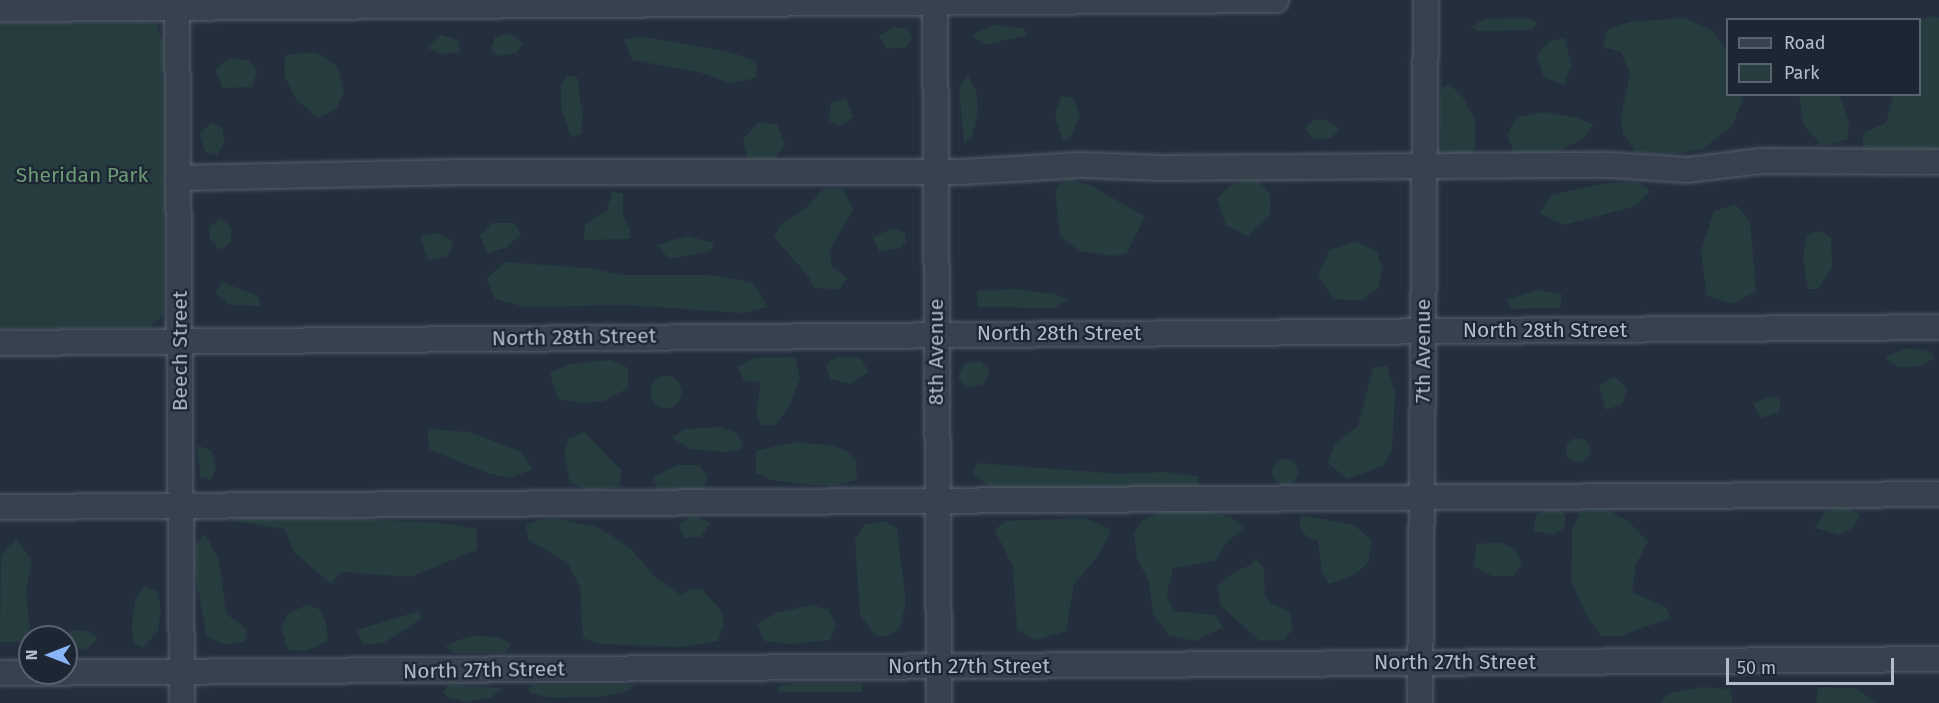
<!DOCTYPE html>
<html>
<head>
<meta charset="utf-8">
<style>
  body { margin:0 }
  #map { position:relative; width:1939px; height:703px; overflow:hidden; background:#242f3e; font-family:"Fira Sans",sans-serif }
  div>[style] { position:absolute }
  .green>* { inset:0; background:#263c3f }
  .round { border-radius:50% }
  .roads { filter:drop-shadow(0 0 2px #565f6c) drop-shadow(0 0 2px #565f6c) }
  .minor>* { height:24px; margin:-12px; padding:0 12px; transform-origin:12px; border-radius:12px; background:#38414e }
  span { translate:-50% -50%; white-space:nowrap; text-align:center; line-height:1.15; -webkit-text-stroke:4.5px #1d2633; paint-order:stroke }
  .park-label { font-size:21px; color:#6b9a76 }
  .street-label { font-size:21px; color:#b4bcc9 }
  .legend { position:absolute; left:1726px; top:18px; width:195px; height:78px; box-sizing:border-box; background:#1d2633; border:2px solid #59626f; margin:0; padding:8px 10px; list-style:none; font-size:18px; color:#b4bcc9 }
  .legend li { display:flex; align-items:center; gap:12px; height:30px }
  .legend b { width:30px; border:2px solid #59626f }
  .north { position:absolute; left:18px; top:625px; width:60px; height:60px; box-sizing:border-box; background:#1d2633; border:2px solid #59626f; border-radius:50%; rotate:270deg; font-size:16px; font-weight:700; line-height:24px; text-align:center; color:#b4bcc9 }
  .north::after { content:''; display:block; margin:auto; width:21px; height:27px; background:#8ab4f8; clip-path:polygon(50% 0,100% 100%,50% 72%,0 100%) }
  .scale { position:absolute; left:1726px; top:658px; width:168px; height:27px; box-sizing:border-box; border:3px solid #b4bcc9; border-top:0; padding-left:8px; font-size:18px; line-height:21px; white-space:nowrap; color:#b4bcc9; -webkit-text-stroke:4px #1d2633; paint-order:stroke }
</style>
</head>
<body>
<div id="map">
  <div class="green">
    <div style="clip-path:polygon(1932px 16px,1939px 18px,1939px 149px,1863px 149px,1863px 133px,1886px 123px,1893px 95px,1920px 94px,1920px 20px)"></div>
    <div style="clip-path:polygon(1525px 18px,1538px 22px,1532px 30px,1478px 31px,1471px 27px,1484px 19px)"></div>
    <div style="clip-path:polygon(1684px 18px,1713px 31px,1727px 50px,1728px 94px,1742px 95px,1743px 99px,1732px 126px,1703px 149px,1671px 155px,1635px 152px,1623px 134px,1621px 115px,1630px 74px,1621px 52px,1603px 47px,1608px 29px,1630px 22px)"></div>
    <div style="clip-path:polygon(147px 21px,156px 23px,163px 41px,164px 315px,149px 328px,0 329px,0 23px)"></div>
    <div style="clip-path:polygon(993px 25px,1023px 28px,1028px 35px,984px 45px,972px 35px)"></div>
    <div style="clip-path:polygon(893px 27px,908px 29px,912px 38px,906px 47px,886px 49px,879px 36px)"></div>
    <div style="clip-path:polygon(509px 33px,523px 43px,516px 53px,498px 56px,491px 49px,495px 37px)"></div>
    <div style="clip-path:polygon(440px 35px,458px 40px,460px 52px,442px 54px,427px 48px)"></div>
    <div style="clip-path:polygon(644px 37px,730px 52px,757px 62px,756px 78px,730px 83px,699px 72px,632px 60px,624px 39px)"></div>
    <div style="clip-path:polygon(1565px 38px,1571px 65px,1564px 85px,1544px 77px,1537px 56px,1549px 41px)"></div>
    <div style="clip-path:polygon(316px 52px,337px 66px,344px 92px,336px 109px,318px 118px,296px 99px,284px 76px,285px 55px)"></div>
    <div style="clip-path:polygon(229px 58px,248px 60px,257px 71px,252px 87px,222px 88px,216px 70px)"></div>
    <div style="clip-path:polygon(567px 76px,577px 77px,583px 117px,581px 134px,571px 137px,561px 108px,561px 85px)"></div>
    <div style="clip-path:polygon(968px 76px,976px 91px,978px 112px,972px 138px,964px 143px,959px 88px)"></div>
    <div style="clip-path:polygon(1449px 84px,1462px 96px,1475px 119px,1475px 150px,1463px 159px,1453px 159px,1441px 148px,1440px 97px,1441px 89px)"></div>
    <div style="clip-path:polygon(1799px 95px,1840px 95px,1849px 125px,1847px 140px,1822px 146px,1804px 125px)"></div>
    <div style="clip-path:polygon(1061px 96px,1073px 98px,1080px 115px,1072px 135px,1063px 142px,1055px 115px)"></div>
    <div style="clip-path:polygon(846px 98px,853px 117px,840px 126px,829px 121px,831px 103px)"></div>
    <div style="clip-path:polygon(1544px 112px,1580px 118px,1593px 125px,1582px 140px,1553px 153px,1515px 156px,1507px 135px,1517px 117px)"></div>
    <div style="clip-path:polygon(1315px 119px,1328px 121px,1340px 130px,1330px 138px,1314px 139px,1305px 128px)"></div>
    <div style="clip-path:polygon(759px 122px,777px 125px,785px 144px,774px 159px,748px 159px,743px 139px)"></div>
    <div style="clip-path:polygon(211px 123px,222px 127px,225px 142px,217px 155px,205px 152px,200px 134px)"></div>
    <div style="clip-path:polygon(1254px 176px,1270px 194px,1270px 215px,1248px 236px,1226px 225px,1217px 199px,1229px 186px)"></div>
    <div style="clip-path:polygon(1066px 178px,1092px 186px,1145px 217px,1126px 254px,1112px 256px,1080px 251px,1060px 236px,1055px 190px)"></div>
    <div style="clip-path:polygon(1639px 182px,1650px 191px,1636px 206px,1564px 225px,1540px 214px,1551px 195px,1606px 183px)"></div>
    <div style="clip-path:polygon(823px 189px,843px 189px,853px 210px,829px 250px,832px 267px,847px 278px,839px 290px,813px 287px,809px 277px,774px 237px,781px 224px,806px 208px)"></div>
    <div style="clip-path:polygon(612px 191px,623px 194px,623px 216px,630px 229px,630px 239px,584px 240px,585px 224px,607px 211px)"></div>
    <div style="clip-path:polygon(1736px 205px,1750px 222px,1756px 291px,1733px 304px,1707px 296px,1701px 251px,1714px 211px)"></div>
    <div style="clip-path:polygon(221px 218px,231px 227px,231px 243px,220px 250px,210px 239px,209px 227px)"></div>
    <div style="clip-path:polygon(492px 223px,514px 223px,521px 234px,506px 248px,487px 253px,480px 236px)"></div>
    <div style="clip-path:polygon(893px 228px,905px 233px,906px 242px,900px 248px,879px 251px,873px 237px)"></div>
    <div style="clip-path:polygon(1820px 231px,1831px 237px,1832px 268px,1818px 289px,1808px 289px,1803px 258px,1807px 235px)"></div>
    <div style="clip-path:polygon(437px 233px,454px 242px,448px 256px,428px 260px,420px 236px)"></div>
    <div style="clip-path:polygon(687px 236px,714px 243px,711px 251px,669px 259px,657px 245px)"></div>
    <div style="clip-path:polygon(1356px 241px,1377px 252px,1382px 268px,1379px 287px,1361px 301px,1333px 299px,1318px 275px,1330px 250px)"></div>
    <div style="clip-path:polygon(505px 262px,588px 268px,622px 275px,708px 275px,735px 279px,753px 283px,768px 307px,743px 313px,625px 305px,525px 307px,495px 299px,487px 279px)"></div>
    <div style="clip-path:polygon(221px 282px,258px 296px,261px 306px,229px 305px,216px 293px)"></div>
    <div style="clip-path:polygon(1016px 289px,1053px 294px,1068px 299px,1054px 308px,978px 307px,977px 291px)"></div>
    <div style="clip-path:polygon(1537px 290px,1562px 294px,1560px 308px,1512px 309px,1506px 300px)"></div>
    <div style="clip-path:polygon(1905px 348px,1930px 351px,1935px 358px,1921px 366px,1898px 367px,1885px 358px)"></div>
    <div style="clip-path:polygon(795px 357px,800px 378px,789px 407px,775px 425px,761px 425px,756px 414px,761px 382px,744px 381px,738px 367px,754px 358px)"></div>
    <div style="clip-path:polygon(836px 357px,861px 358px,868px 372px,851px 384px,830px 379px,826px 365px)"></div>
    <div style="clip-path:polygon(611px 360px,628px 368px,628px 388px,604px 401px,580px 403px,558px 399px,550px 373px,570px 364px)"></div>
    <div style="clip-path:polygon(980px 361px,990px 370px,984px 384px,966px 388px,958px 378px,964px 364px)"></div>
    <div style="clip-path:polygon(1387px 366px,1395px 393px,1392px 450px,1383px 466px,1347px 479px,1328px 463px,1334px 445px,1358px 426px,1373px 367px)"></div>
    <div class="round" style="left:650px;top:376px;width:32px;height:32px"></div>
    <div style="clip-path:polygon(1615px 377px,1627px 388px,1622px 404px,1606px 410px,1599px 385px)"></div>
    <div style="clip-path:polygon(1771px 396px,1781px 400px,1779px 412px,1761px 418px,1753px 404px)"></div>
    <div style="clip-path:polygon(719px 427px,735px 432px,743px 443px,741px 449px,725px 452px,690px 449px,672px 438px,685px 429px)"></div>
    <div style="clip-path:polygon(428px 429px,469px 432px,520px 451px,533px 469px,510px 478px,488px 473px,429px 449px)"></div>
    <div style="clip-path:polygon(584px 432px,622px 471px,619px 487px,589px 490px,570px 482px,564px 453px,568px 439px)"></div>
    <div class="round" style="left:1566px;top:438px;width:24px;height:24px"></div>
    <div style="clip-path:polygon(795px 442px,836px 446px,847px 452px,856px 461px,857px 480px,832px 486px,802px 484px,770px 480px,756px 473px,756px 451px)"></div>
    <div style="clip-path:polygon(197px 445px,212px 451px,216px 468px,211px 480px,200px 477px)"></div>
    <div class="round" style="left:1272px;top:459px;width:26px;height:26px"></div>
    <div style="clip-path:polygon(977px 463px,1121px 474px,1166px 472px,1197px 476px,1198px 485px,1175px 488px,1092px 486px,1027px 494px,992px 488px,972px 474px)"></div>
    <div style="clip-path:polygon(677px 465px,699px 465px,707px 476px,704px 489px,659px 490px,653px 478px)"></div>
    <div style="clip-path:polygon(1556px 508px,1565px 515px,1565px 527px,1554px 535px,1533px 531px,1536px 515px)"></div>
    <div style="clip-path:polygon(1845px 508px,1860px 514px,1854px 527px,1840px 535px,1815px 528px,1826px 510px)"></div>
    <div style="clip-path:polygon(1166px 509px,1201px 510px,1231px 517px,1245px 528px,1228px 541px,1215px 561px,1173px 568px,1167px 594px,1172px 611px,1215px 615px,1223px 627px,1195px 641px,1169px 636px,1153px 614px,1149px 581px,1137px 559px,1134px 534px,1141px 521px)"></div>
    <div style="clip-path:polygon(1606px 509px,1629px 522px,1648px 542px,1636px 564px,1632px 592px,1667px 608px,1670px 618px,1620px 636px,1602px 636px,1588px 618px,1571px 581px,1572px 530px,1581px 511px)"></div>
    <div style="clip-path:polygon(235px 514px,444px 523px,477px 529px,477px 550px,410px 577px,341px 572px,331px 584px,294px 552px,285px 529px,233px 521px)"></div>
    <div style="clip-path:polygon(1301px 515px,1354px 525px,1372px 541px,1368px 562px,1356px 574px,1329px 584px,1322px 572px,1318px 541px,1306px 536px,1299px 525px)"></div>
    <div style="clip-path:polygon(692px 516px,711px 522px,701px 537px,684px 538px,679px 525px)"></div>
    <div style="clip-path:polygon(550px 517px,598px 527px,630px 548px,656px 578px,681px 595px,689px 589px,702px 590px,721px 610px,724px 622px,718px 641px,681px 647px,601px 644px,583px 638px,580px 588px,568px 563px,529px 540px,525px 525px)"></div>
    <div style="clip-path:polygon(1086px 518px,1111px 530px,1098px 556px,1074px 584px,1066px 631px,1036px 640px,1017px 630px,1013px 567px,995px 530px,1005px 521px)"></div>
    <div style="clip-path:polygon(884px 521px,897px 528px,906px 602px,899px 630px,883px 637px,875px 635px,860px 615px,855px 540px,864px 525px)"></div>
    <div style="clip-path:polygon(205px 534px,219px 560px,226px 614px,247px 629px,245px 641px,227px 645px,207px 637px,194px 570px,195px 545px)"></div>
    <div style="clip-path:polygon(16px 539px,32px 560px,26px 589px,30px 630px,21px 642px,0 642px,1px 555px)"></div>
    <div style="clip-path:polygon(1500px 542px,1516px 550px,1522px 564px,1513px 576px,1492px 576px,1473px 566px,1477px 544px)"></div>
    <div style="clip-path:polygon(1255px 558px,1264px 568px,1265px 596px,1271px 604px,1289px 611px,1293px 628px,1285px 640px,1260px 641px,1220px 605px,1218px 586px,1236px 571px,1251px 565px)"></div>
    <div style="clip-path:polygon(144px 586px,157px 590px,161px 608px,158px 631px,143px 648px,133px 643px,132px 623px,135px 601px)"></div>
    <div style="clip-path:polygon(306px 605px,319px 609px,326px 622px,328px 641px,306px 651px,288px 650px,281px 628px,288px 614px)"></div>
    <div style="clip-path:polygon(812px 605px,829px 610px,836px 625px,830px 640px,790px 644px,764px 641px,757px 624px,777px 613px)"></div>
    <div style="clip-path:polygon(419px 611px,422px 618px,404px 630px,383px 643px,363px 645px,357px 630px)"></div>
    <div style="clip-path:polygon(70px 630px,88px 631px,98px 639px,87px 649px,70px 650px,64px 637px)"></div>
    <div style="clip-path:polygon(469px 636px,498px 637px,511px 644px,505px 653px,454px 653px,445px 646px)"></div>
    <div style="clip-path:polygon(793px 683px,854px 683px,863px 684px,862px 692px,780px 692px,777px 687px)"></div>
    <div style="clip-path:polygon(448px 685px,503px 688px,490px 698px,465px 702px,447px 697px,443px 692px)"></div>
    <div style="clip-path:polygon(532px 685px,636px 685px,625px 692px,598px 697px,550px 698px,530px 693px,529px 688px)"></div>
    <div style="clip-path:polygon(1703px 687px,1731px 689px,1732px 703px,1660px 703px,1669px 693px)"></div>
    <div style="clip-path:polygon(1818px 687px,1856px 688px,1877px 703px,1816px 703px)"></div>
  </div>
  <div class="roads">
    <div class="minor">
      <div style="left:177px;top:0;width:703px;rotate:89.59deg"></div>
      <div style="left:935px;top:0;width:703px;rotate:89.67deg"></div>
      <div style="left:0;top:9px;width:1276px;rotate:-0.4deg"></div>
      <div style="left:179px;top:178px;width:284px;rotate:-1.2deg"></div>
      <div style="left:463px;top:172px;width:499px"></div>
      <div style="left:962px;top:172px;width:119px;rotate:-3.4deg"></div>
      <div style="left:1081px;top:165px;width:81px;rotate:2.1deg"></div>
      <div style="left:1162px;top:168px;width:448px;rotate:-0.4deg"></div>
      <div style="left:1610px;top:165px;width:78px;rotate:3.7deg"></div>
      <div style="left:1688px;top:170px;width:74px;rotate:-7deg"></div>
      <div style="left:1761px;top:161px;width:178px;rotate:0.3deg"></div>
      <div style="left:0;top:343px;width:1939px;rotate:-0.47deg"></div>
      <div style="left:0;top:507px;width:1939px;rotate:-0.38deg"></div>
      <div style="left:0;top:673px;width:1939px;rotate:-0.41deg"></div>
      <div style="left:1420px;top:703px;width:703px;rotate:-89.51deg"></div>
    </div>
  </div>
  <div class="park-label">
    <span style="left:82px;top:175px">Sheridan Park</span>
  </div>
  <div class="street-label">
    <span style="left:1545px;top:330px">North 28th Street</span>
    <span style="left:1059px;top:333px">North 28th Street</span>
    <span style="left:574px;top:337px;rotate:-1deg">North 28th Street</span>
    <span style="left:180px;top:351px;rotate:-90deg">Beech Street</span>
    <span style="left:1423px;top:351px;rotate:-90deg">7th Avenue</span>
    <span style="left:936px;top:352px;rotate:-90deg">8th Avenue</span>
    <span style="left:1455px;top:662px">North 27th Street</span>
    <span style="left:969px;top:666px">North 27th Street</span>
    <span style="left:484px;top:670px;rotate:-1deg">North 27th Street</span>
  </div>
  <ul class="legend">
  <li><b style="height:8px;background:#38414e"></b>Road</li>
  <li><b style="height:16px;background:#263c3f"></b>Park</li>
  </ul>
  <div class="north">N</div>
  <div class="scale">50 m</div>
</div>
</body>
</html>
